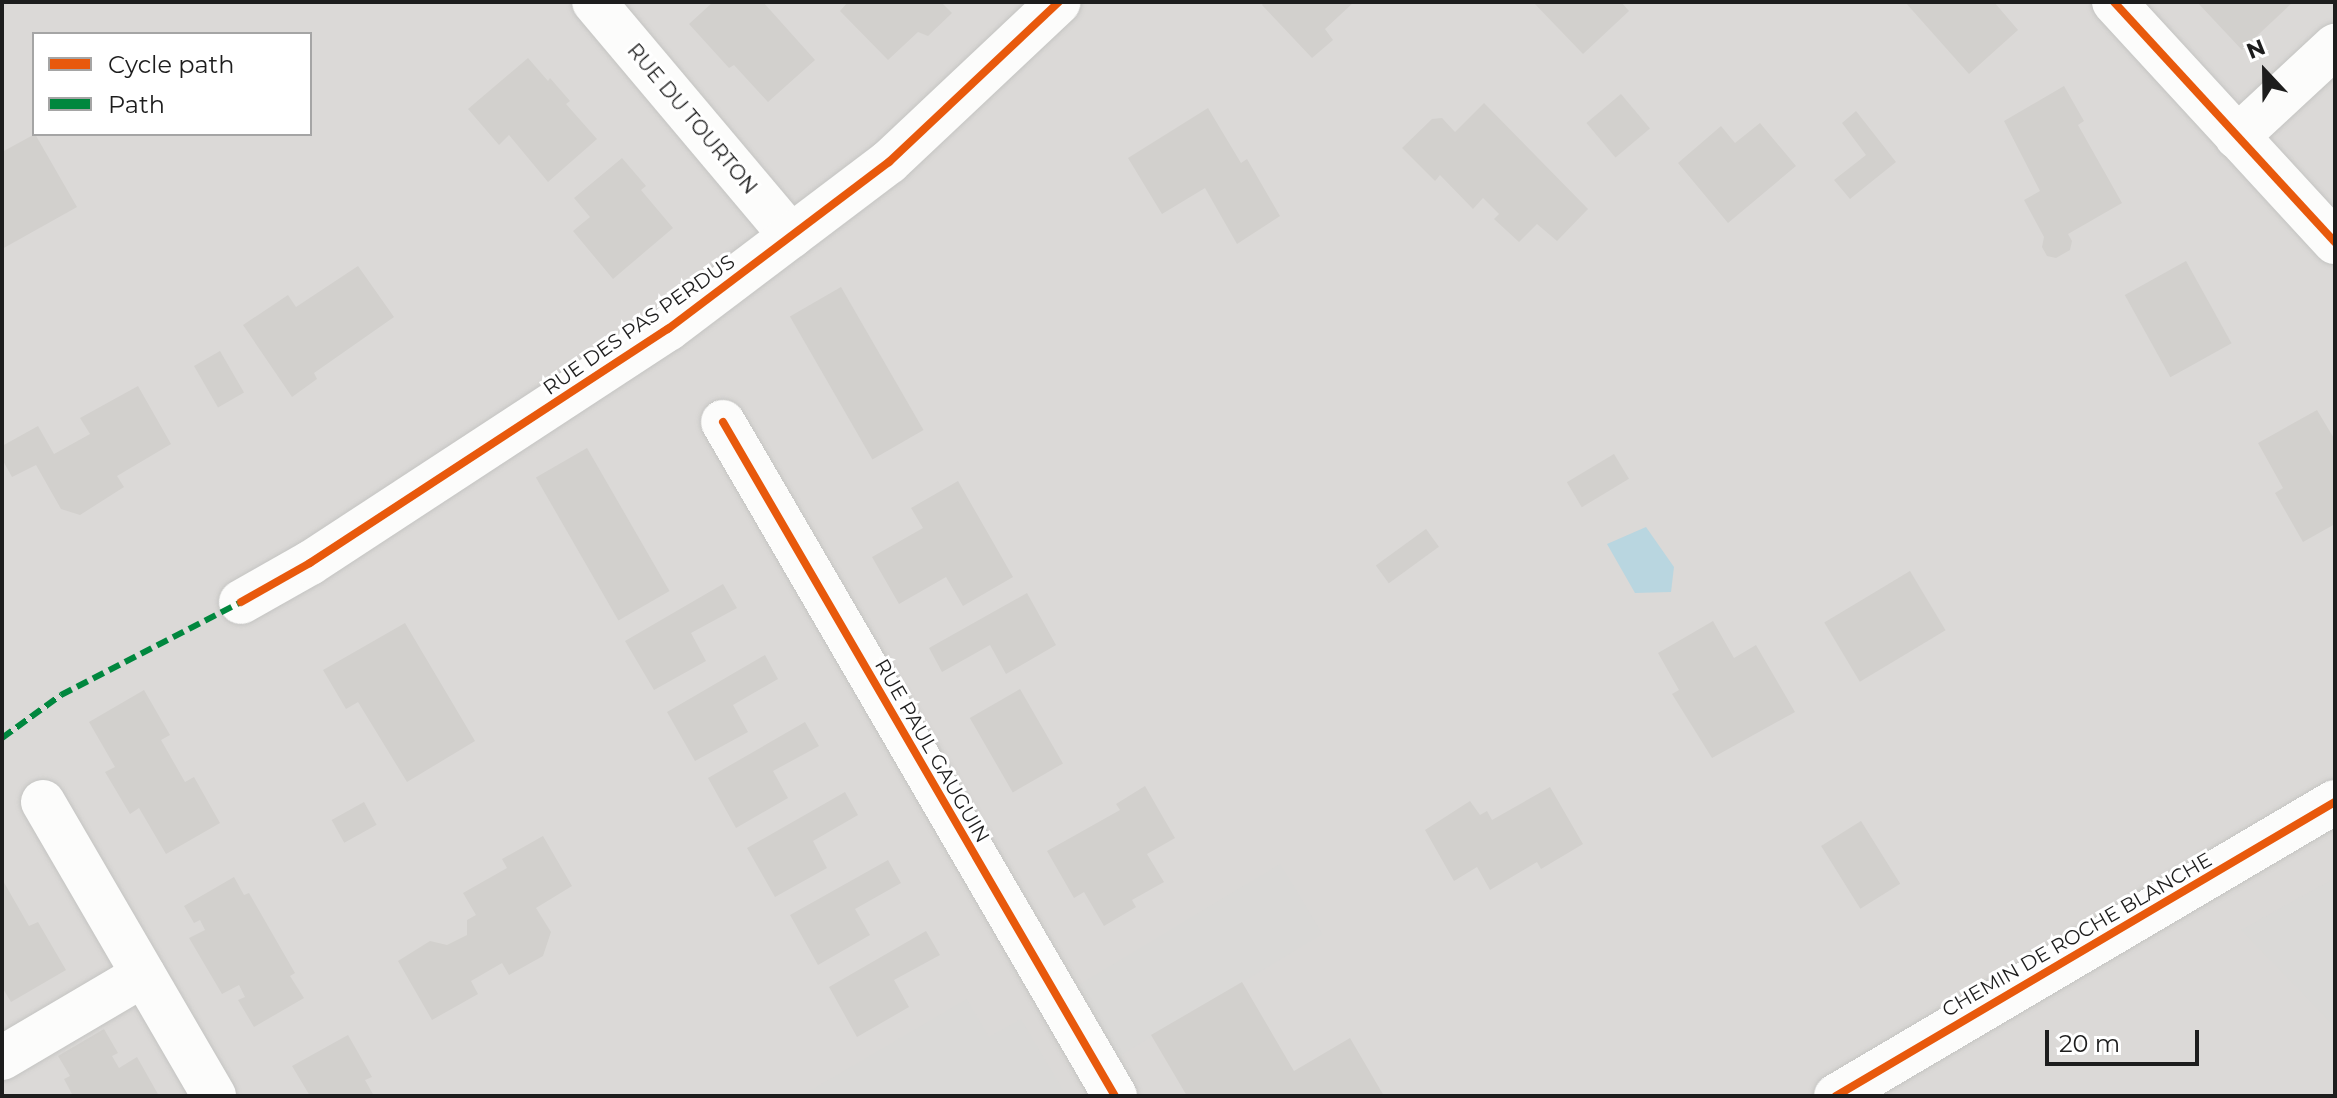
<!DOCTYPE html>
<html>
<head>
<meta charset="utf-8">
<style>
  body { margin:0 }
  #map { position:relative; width:2337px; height:1098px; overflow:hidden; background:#eceae6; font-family:Montserrat,sans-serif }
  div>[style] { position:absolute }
  .residential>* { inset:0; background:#dbd9d7 }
  .religious>* { inset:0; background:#dad9d7; transform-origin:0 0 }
  .water>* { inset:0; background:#b9d6e0 }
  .building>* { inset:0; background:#d2d0cd; transform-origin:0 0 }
  .roads { filter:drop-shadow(0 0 2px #c4c4c2) drop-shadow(0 0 2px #c4c4c2) }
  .minor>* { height:44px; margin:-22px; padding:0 22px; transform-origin:22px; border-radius:22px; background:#fcfcfb }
  .quiet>* { height:6px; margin-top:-3px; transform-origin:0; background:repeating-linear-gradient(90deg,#00873e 0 12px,transparent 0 18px) }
  .cycleway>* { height:8px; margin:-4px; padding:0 4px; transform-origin:4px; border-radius:4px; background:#e8590c }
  span { translate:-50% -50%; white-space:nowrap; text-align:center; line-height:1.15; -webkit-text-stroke:6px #fff; paint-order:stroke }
  .street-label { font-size:20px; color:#1d1d1d }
  .frame { position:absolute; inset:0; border:4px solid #1d1d1d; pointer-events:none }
  .legend { position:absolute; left:32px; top:32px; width:280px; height:104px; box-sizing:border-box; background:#fff; border:2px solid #a5a5a5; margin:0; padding:10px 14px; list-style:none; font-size:24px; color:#1d1d1d }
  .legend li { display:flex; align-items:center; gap:16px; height:40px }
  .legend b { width:40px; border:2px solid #a5a5a5 }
  .north { position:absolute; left:2225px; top:32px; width:80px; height:80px; -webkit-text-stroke:6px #fff; paint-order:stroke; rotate:338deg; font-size:22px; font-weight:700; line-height:32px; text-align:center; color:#1d1d1d }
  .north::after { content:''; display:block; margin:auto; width:28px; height:36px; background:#1d1d1d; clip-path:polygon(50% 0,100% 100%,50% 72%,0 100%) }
  .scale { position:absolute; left:2045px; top:1030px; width:154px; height:36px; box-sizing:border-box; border:4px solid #1d1d1d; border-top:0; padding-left:10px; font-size:24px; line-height:28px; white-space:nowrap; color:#1d1d1d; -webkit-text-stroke:6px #fff; paint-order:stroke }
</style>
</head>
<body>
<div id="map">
  <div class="residential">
    <div style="clip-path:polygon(evenodd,2px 2px,2335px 2px,2335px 1096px,2px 1096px,2px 2px,34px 34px,310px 34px,310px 134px,34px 134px,34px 34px)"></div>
  </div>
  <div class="religious">
    <div style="left:1280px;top:864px;width:82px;height:238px;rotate:59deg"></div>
    <div style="clip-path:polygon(2335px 878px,2335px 1027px,2241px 930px)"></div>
    <div style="clip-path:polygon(967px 999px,989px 1037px,1021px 1019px,1063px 1090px,1052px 1096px,801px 1096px)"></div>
  </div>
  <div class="water">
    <div style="clip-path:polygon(1646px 527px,1674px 567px,1671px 592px,1635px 593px,1607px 544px)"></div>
  </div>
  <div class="building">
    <div style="clip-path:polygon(713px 2px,763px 2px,815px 60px,768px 102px,734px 65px,729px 68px,689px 24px)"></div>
    <div style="clip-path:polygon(848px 2px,941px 2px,952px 13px,928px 36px,918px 32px,888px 60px,840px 11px)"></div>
    <div style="clip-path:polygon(1264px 2px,1354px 2px,1325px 29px,1333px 40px,1312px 58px,1262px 5px)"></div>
    <div style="clip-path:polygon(1533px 2px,1621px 2px,1629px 11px,1583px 54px)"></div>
    <div style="clip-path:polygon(1905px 2px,1994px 2px,2018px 30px,1969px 74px)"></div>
    <div style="clip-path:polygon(2197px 2px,2293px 2px,2242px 50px)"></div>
    <div style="clip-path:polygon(528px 58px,548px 81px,550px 78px,570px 101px,566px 104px,597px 139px,548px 182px,509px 135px,499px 145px,468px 109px)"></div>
    <div style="clip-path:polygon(2064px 86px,2084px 121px,2078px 125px,2122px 203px,2068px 234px,2072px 241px,2070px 250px,2056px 258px,2047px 256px,2042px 247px,2044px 237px,2024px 200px,2040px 191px,2004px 121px)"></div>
    <div style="left:1621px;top:94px;width:45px;height:45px;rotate:50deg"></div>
    <div style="clip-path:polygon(1484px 103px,1588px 209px,1557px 241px,1537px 224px,1519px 242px,1494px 219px,1499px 214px,1483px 198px,1473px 209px,1440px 175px,1435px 181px,1402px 148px,1432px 119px,1442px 118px,1455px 132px)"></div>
    <div style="clip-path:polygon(1208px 108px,1241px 163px,1247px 159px,1280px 216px,1237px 244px,1205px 188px,1162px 214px,1128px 158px)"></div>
    <div style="clip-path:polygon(1856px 111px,1896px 162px,1850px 199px,1834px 180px,1866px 155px,1842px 123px)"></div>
    <div style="clip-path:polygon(1760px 123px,1796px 166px,1728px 223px,1678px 163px,1721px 126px,1735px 143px)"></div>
    <div style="clip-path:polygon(35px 134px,77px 207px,2px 249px,2px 152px)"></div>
    <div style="clip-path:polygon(622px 158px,646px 186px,641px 190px,673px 228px,613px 279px,573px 231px,590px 217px,574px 198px)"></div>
    <div style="left:2186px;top:261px;width:94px;height:70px;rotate:61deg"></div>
    <div style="clip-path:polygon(358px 266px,394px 317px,314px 373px,317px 379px,292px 397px,243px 325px,288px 295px,296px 307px)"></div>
    <div style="left:841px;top:287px;width:165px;height:59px;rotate:60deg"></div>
    <div style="left:220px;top:351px;width:48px;height:30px;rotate:60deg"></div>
    <div style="clip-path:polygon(138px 386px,171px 444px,117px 476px,124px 487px,80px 515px,61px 509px,36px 465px,12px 477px,2px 459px,2px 446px,38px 426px,54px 454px,90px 434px,80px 418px)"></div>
    <div style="clip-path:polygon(2317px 410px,2335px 440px,2335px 524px,2303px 542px,2275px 493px,2283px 488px,2258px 443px)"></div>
    <div style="left:587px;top:448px;width:165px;height:59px;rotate:60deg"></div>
    <div style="left:1614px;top:454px;width:29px;height:55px;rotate:59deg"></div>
    <div style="clip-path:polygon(958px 481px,1013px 577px,963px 606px,946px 577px,899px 604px,872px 557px,923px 528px,911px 508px)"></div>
    <div style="left:1426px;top:529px;width:22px;height:62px;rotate:54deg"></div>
    <div style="left:1910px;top:571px;width:69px;height:100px;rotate:59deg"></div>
    <div style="clip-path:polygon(723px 584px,737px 608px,691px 633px,706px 661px,654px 690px,625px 641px)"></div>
    <div style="clip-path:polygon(1027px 593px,1056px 645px,1006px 674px,990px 645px,942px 672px,929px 648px)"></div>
    <div style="clip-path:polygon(1713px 621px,1734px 658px,1756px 645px,1795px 712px,1712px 758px,1672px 694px,1679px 690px,1658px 653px)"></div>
    <div style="clip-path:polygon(405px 623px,475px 741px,407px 782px,358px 702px,346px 709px,323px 670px)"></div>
    <div style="clip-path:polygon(765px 655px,778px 679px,733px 705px,748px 732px,695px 761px,667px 712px)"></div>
    <div style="left:1020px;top:689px;width:86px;height:58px;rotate:60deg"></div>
    <div style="clip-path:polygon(144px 690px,170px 735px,161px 740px,185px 782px,194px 777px,220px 823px,166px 854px,139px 808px,130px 814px,105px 772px,115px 767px,89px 722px)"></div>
    <div style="clip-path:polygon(805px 722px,819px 746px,773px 771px,788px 798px,736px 828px,708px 778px)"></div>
    <div style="clip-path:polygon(1145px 786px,1175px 838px,1147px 854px,1164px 882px,1132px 900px,1136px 907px,1104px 926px,1084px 892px,1074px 898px,1047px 851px,1120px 810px,1116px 804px)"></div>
    <div style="clip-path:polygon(1550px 787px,1583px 844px,1541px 869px,1537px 862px,1490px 890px,1477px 867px,1454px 881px,1425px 830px,1470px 801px,1480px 815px,1487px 811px,1492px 820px)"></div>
    <div style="clip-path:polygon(845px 792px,858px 815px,813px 841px,827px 868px,775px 897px,747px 848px)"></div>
    <div style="left:364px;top:802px;width:26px;height:37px;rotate:61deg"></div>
    <div style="left:1861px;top:821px;width:74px;height:47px;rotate:58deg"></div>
    <div style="clip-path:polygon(543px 836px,572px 886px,536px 908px,551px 932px,543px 956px,509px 975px,502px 963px,471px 981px,478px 994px,432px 1020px,398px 961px,430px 941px,447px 945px,467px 935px,467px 920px,476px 915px,463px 893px,507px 868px,502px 859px)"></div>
    <div style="clip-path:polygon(888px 860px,901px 883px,855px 909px,870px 935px,818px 965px,790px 915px)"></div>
    <div style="clip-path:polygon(234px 877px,244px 895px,249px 893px,295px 973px,290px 976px,304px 998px,254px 1027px,238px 1000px,245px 997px,239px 985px,222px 994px,189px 938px,205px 930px,200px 920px,194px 923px,184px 906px)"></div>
    <div style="clip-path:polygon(2px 879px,29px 926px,38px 922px,66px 970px,11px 1002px,2px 987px)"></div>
    <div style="clip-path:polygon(926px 931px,940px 955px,894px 980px,909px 1007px,857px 1037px,829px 987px)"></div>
    <div style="clip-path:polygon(1242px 982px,1294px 1071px,1350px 1038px,1384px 1096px,1187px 1096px,1151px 1035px)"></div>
    <div style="clip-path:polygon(104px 1029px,118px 1053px,112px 1056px,119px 1068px,137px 1057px,159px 1096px,73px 1096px,64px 1079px,70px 1076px,58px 1056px)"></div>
    <div style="clip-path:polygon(348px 1035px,372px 1077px,365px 1080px,374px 1096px,310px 1096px,292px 1066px)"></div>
  </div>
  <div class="roads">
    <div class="minor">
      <div style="left:594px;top:2px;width:306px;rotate:49.9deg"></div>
      <div style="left:2114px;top:2px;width:326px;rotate:47.4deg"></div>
      <div style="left:2237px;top:137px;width:134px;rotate:-42.9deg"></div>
      <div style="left:723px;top:422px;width:780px;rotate:59.82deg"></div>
      <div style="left:241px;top:602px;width:79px;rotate:-29.5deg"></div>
      <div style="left:310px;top:563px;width:428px;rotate:-33.2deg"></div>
      <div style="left:668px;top:329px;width:277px;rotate:-37.1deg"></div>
      <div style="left:889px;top:162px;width:233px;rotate:-43.3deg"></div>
      <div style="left:43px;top:802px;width:340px;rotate:59.8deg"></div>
      <div style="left:2px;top:1058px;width:164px;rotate:-30.5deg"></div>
      <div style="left:1836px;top:1096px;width:579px;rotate:-30.51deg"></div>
    </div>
  </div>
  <div class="quiet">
    <div style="left:2px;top:738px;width:73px;rotate:-36.1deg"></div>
    <div style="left:61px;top:695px;width:203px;rotate:-27.3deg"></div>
  </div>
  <div class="cycleway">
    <div style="left:2114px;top:2px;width:326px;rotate:47.4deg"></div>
    <div style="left:723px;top:422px;width:780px;rotate:59.82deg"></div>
    <div style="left:241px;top:602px;width:79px;rotate:-29.5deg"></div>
    <div style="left:310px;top:563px;width:428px;rotate:-33.2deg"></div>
    <div style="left:668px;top:329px;width:277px;rotate:-37.1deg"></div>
    <div style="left:889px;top:162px;width:233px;rotate:-43.3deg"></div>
    <div style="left:1836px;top:1096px;width:579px;rotate:-30.51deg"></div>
  </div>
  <div class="street-label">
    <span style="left:692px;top:119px;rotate:50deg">RUE DU TOURTON</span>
    <span style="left:639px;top:325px;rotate:-35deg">RUE DES PAS PERDUS</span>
    <span style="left:932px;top:751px;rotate:60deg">RUE PAUL GAUGUIN</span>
    <span style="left:2077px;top:935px;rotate:-30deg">CHEMIN DE ROCHE BLANCHE</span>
  </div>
  <div class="frame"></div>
  <ul class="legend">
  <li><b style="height:10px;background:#e8590c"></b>Cycle path</li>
  <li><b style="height:10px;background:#00873e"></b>Path</li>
  </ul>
  <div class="north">N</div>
  <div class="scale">20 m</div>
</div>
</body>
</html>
